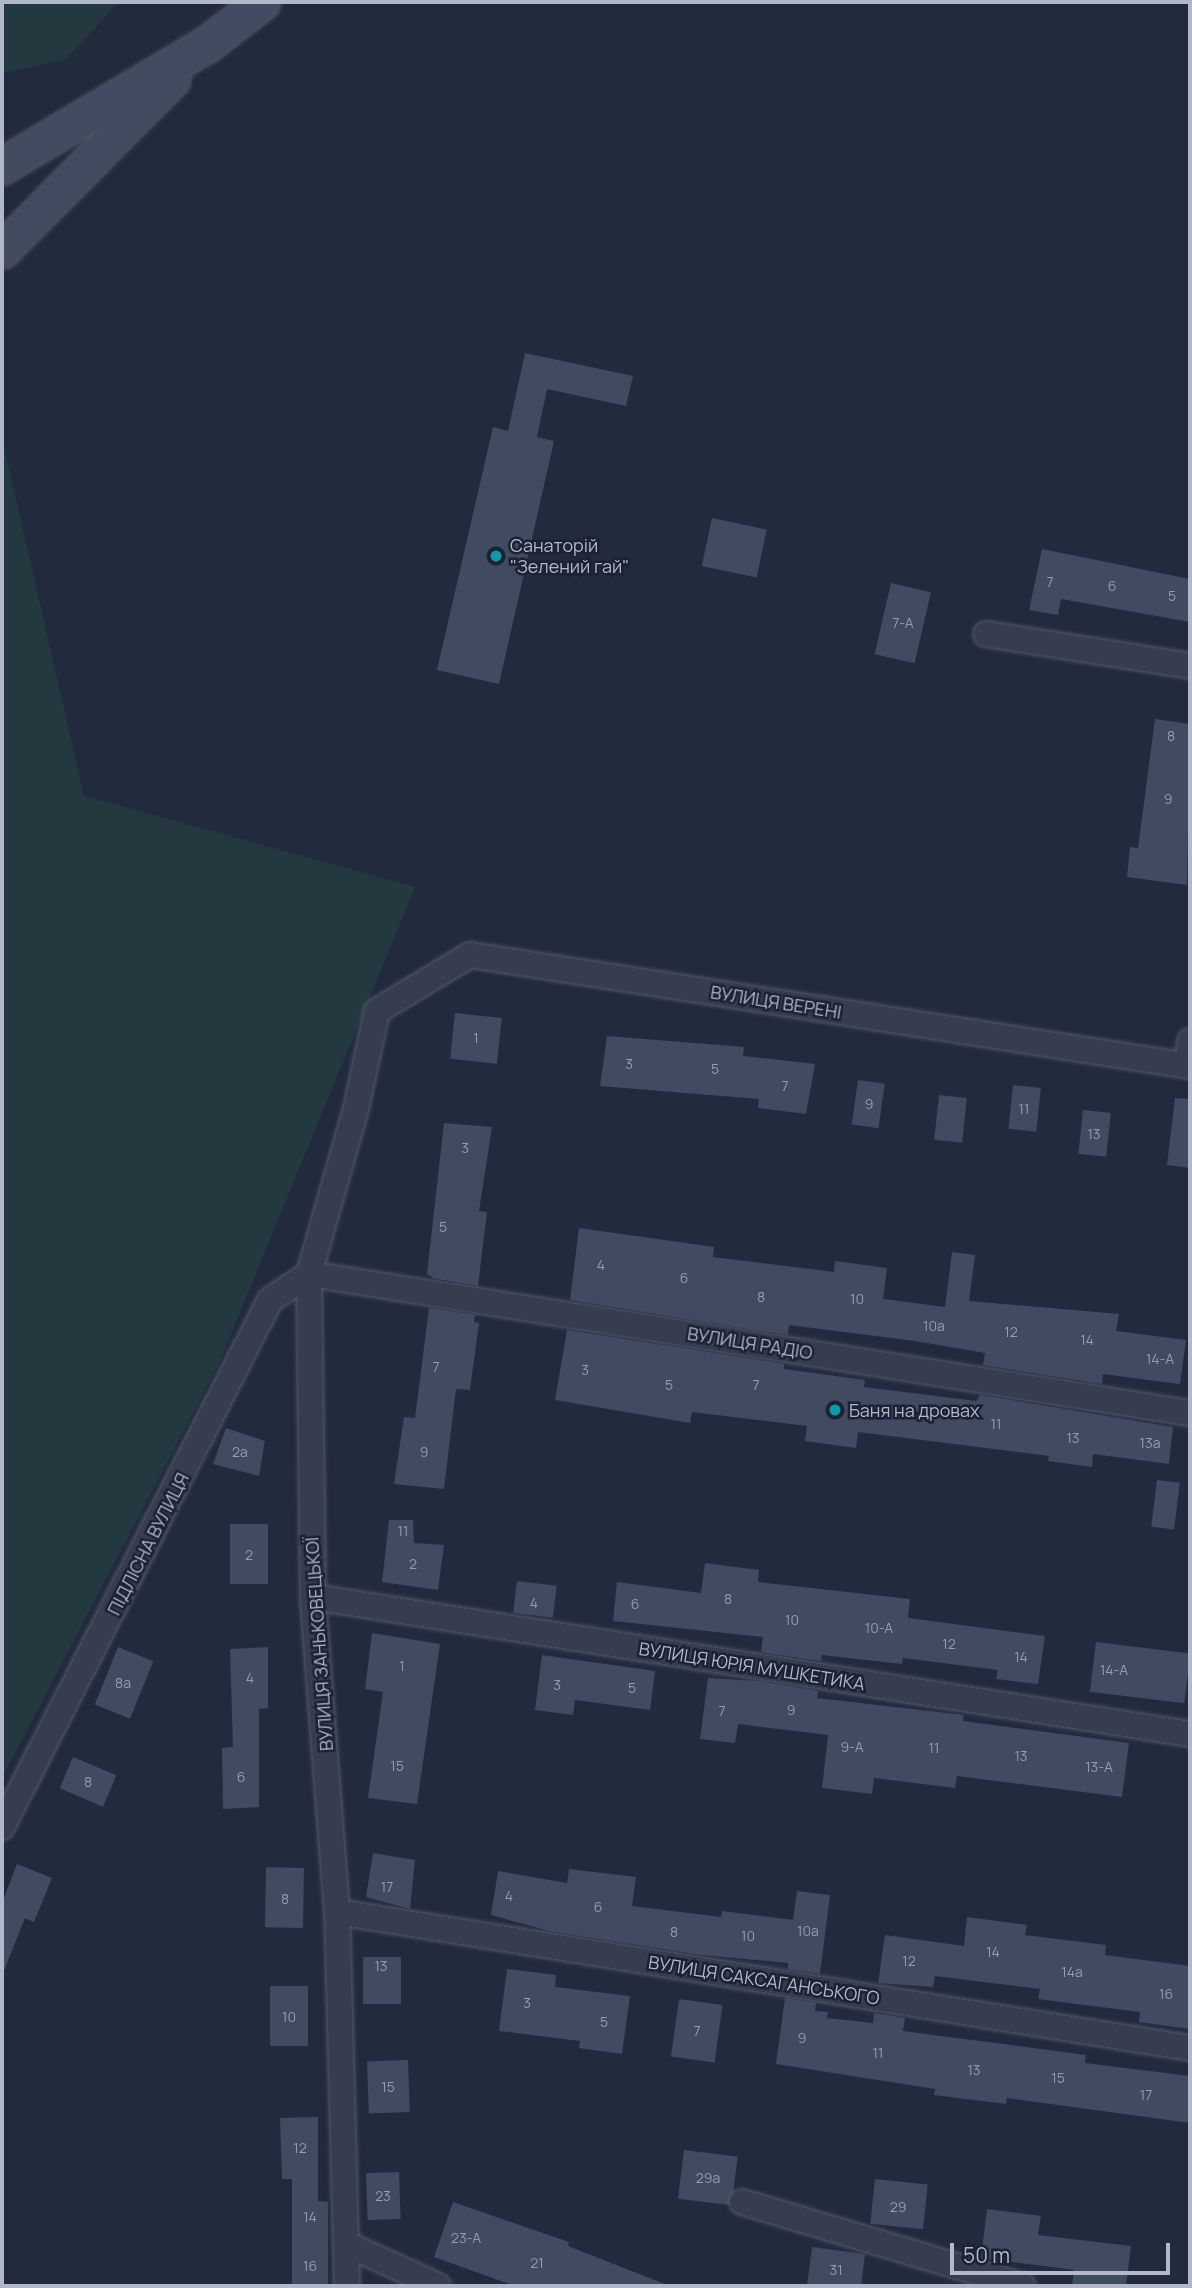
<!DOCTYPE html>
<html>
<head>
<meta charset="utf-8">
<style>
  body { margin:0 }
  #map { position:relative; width:1192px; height:2288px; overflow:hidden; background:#222b3e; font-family:Manrope,sans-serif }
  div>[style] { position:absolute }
  .green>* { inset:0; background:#24393f }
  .building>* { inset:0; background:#404a60; transform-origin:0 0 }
  .roads { filter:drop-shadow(0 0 2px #515869) drop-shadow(0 0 2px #515869) }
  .minor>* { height:24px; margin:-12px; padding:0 12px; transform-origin:12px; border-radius:12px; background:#363d4e }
  .secondary>* { height:35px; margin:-17.5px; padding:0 17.5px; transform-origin:17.5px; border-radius:17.5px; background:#434b61 }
  .dots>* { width:19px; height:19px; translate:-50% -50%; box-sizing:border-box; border:4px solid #1b2233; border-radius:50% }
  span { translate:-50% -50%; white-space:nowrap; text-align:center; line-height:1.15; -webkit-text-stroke:5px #1b2233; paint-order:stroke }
  .number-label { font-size:14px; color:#959caf }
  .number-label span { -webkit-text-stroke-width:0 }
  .poi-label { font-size:18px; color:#b1b8c9 }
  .left { translate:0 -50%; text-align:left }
  .street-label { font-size:18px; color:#b1b8c9 }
  .frame { position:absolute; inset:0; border:4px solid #b1b8c9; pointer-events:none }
  .scale { position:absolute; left:950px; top:2243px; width:220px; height:32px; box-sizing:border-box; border:4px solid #b1b8c9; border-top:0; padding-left:9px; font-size:21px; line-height:24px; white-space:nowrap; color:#b1b8c9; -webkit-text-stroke:5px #1b2233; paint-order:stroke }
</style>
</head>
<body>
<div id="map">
  <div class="green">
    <div style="clip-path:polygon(2px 2px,119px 2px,66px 59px,2px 73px)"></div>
    <div style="clip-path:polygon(2px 438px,84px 796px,415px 887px,219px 1363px,2px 1778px)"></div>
  </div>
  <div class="building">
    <div style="clip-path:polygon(525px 353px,633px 376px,626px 406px,547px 389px,537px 437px,554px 441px,499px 684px,437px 670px,493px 427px,508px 431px)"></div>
    <div style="left:712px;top:518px;width:56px;height:49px;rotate:12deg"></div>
    <div style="clip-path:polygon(1042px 549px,1190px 579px,1190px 622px,1061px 599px,1058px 615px,1029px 610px)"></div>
    <div style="left:891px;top:583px;width:41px;height:73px;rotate:13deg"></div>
    <div style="clip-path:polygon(1155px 719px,1190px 724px,1187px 885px,1127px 877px,1130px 847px,1138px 848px)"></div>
    <div style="left:455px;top:1013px;width:47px;height:46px;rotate:6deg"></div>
    <div style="clip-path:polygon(607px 1036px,744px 1047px,743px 1056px,815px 1064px,806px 1114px,758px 1108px,759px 1099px,600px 1086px)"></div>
    <div style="left:858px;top:1080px;width:27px;height:45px;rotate:8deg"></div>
    <div style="left:1013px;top:1085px;width:28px;height:44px;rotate:6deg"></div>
    <div style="left:939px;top:1095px;width:28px;height:45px;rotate:6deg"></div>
    <div style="clip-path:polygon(1175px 1098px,1190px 1099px,1190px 1168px,1167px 1165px)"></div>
    <div style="left:1083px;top:1110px;width:28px;height:44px;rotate:6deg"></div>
    <div style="clip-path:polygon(444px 1123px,492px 1127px,479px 1211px,487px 1212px,478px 1286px,433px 1278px,427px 1274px)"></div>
    <div style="clip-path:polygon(579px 1228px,714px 1247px,713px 1257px,834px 1272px,835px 1261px,887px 1268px,883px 1299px,945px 1307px,952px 1252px,975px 1255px,969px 1301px,1119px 1314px,1116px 1331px,1186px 1340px,1180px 1384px,1103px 1374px,1102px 1384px,983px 1365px,985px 1353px,915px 1341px,789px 1325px,788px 1335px,570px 1300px)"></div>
    <div style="clip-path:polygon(429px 1308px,475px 1315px,474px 1322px,479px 1323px,470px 1390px,456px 1389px,444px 1489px,394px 1484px,404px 1417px,415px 1418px)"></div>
    <div style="clip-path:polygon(567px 1330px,784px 1364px,784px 1369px,865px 1380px,864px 1387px,976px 1401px,980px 1395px,1173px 1427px,1169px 1464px,1093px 1454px,1092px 1467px,1048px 1461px,1049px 1456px,858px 1432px,856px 1448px,805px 1441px,807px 1426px,692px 1412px,690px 1423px,555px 1400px)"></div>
    <div style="clip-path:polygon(226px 1428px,265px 1441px,259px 1476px,213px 1464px)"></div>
    <div style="left:1157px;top:1480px;width:23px;height:47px;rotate:7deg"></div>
    <div style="clip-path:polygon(389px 1520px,413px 1520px,414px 1543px,444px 1545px,438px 1590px,382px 1582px)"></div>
    <div style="left:268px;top:1524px;width:60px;height:38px;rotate:90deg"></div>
    <div style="clip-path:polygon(705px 1563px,759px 1570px,758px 1582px,910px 1599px,908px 1618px,1045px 1636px,1038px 1684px,996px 1679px,998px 1670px,903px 1658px,902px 1664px,822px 1655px,821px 1661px,761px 1652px,763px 1637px,613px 1621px,617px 1582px,701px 1593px)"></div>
    <div style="left:517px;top:1581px;width:40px;height:32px;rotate:7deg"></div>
    <div style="clip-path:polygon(372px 1633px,440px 1644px,417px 1804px,368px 1798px,383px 1692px,365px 1689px)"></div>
    <div style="left:1096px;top:1642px;width:95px;height:50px;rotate:7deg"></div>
    <div style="left:118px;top:1647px;width:38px;height:62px;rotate:22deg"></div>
    <div style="clip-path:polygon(268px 1647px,268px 1708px,259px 1709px,259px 1807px,223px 1809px,222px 1748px,233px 1747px,230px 1649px)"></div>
    <div style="clip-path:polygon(542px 1655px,655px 1671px,650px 1710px,575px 1700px,573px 1715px,535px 1710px)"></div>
    <div style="clip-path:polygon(708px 1678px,757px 1681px,818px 1691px,817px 1698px,964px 1715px,963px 1721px,1129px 1743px,1122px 1797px,957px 1776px,955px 1788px,874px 1778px,872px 1794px,822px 1788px,828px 1735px,738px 1724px,735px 1743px,700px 1739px)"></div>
    <div style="left:73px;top:1757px;width:47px;height:34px;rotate:23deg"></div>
    <div style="clip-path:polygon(373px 1853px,415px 1860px,410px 1909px,366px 1897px)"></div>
    <div style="clip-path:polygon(17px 1864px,52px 1878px,34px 1922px,25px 1918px,3px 1973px,2px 1903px)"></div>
    <div style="left:304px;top:1868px;width:60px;height:38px;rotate:91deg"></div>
    <div style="clip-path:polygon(569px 1869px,636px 1877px,632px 1906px,721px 1917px,722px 1911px,793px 1920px,797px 1891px,830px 1895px,820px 1974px,788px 1969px,788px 1963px,702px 1955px,549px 1931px,491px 1915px,498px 1871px,567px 1883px)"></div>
    <div style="clip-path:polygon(967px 1917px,1027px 1925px,1025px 1935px,1106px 1945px,1105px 1955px,1190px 1966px,1190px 2029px,1139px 2022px,1140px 2012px,1038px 1999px,1040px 1989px,935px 1976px,933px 1987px,878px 1983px,885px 1935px,964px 1946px)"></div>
    <div style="left:363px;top:1957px;width:38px;height:47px"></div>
    <div style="clip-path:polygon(507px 1969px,556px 1975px,555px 1987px,630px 1996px,622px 2054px,579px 2048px,580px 2041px,499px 2031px)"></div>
    <div style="left:308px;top:1986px;width:60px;height:38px;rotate:90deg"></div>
    <div style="clip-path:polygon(785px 1998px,816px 2003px,815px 2011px,828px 2012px,827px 2018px,873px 2023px,874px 2013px,905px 2018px,903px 2031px,1086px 2055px,1085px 2063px,1190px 2076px,1190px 2123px,1007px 2098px,1006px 2104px,934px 2095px,935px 2089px,776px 2064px)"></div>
    <div style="left:679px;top:1999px;width:44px;height:58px;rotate:8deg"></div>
    <div style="left:408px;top:2060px;width:52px;height:41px;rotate:88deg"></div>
    <div style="clip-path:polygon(318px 2117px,318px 2201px,328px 2202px,328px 2286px,292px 2286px,292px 2179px,282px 2179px,280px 2118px)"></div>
    <div style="left:684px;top:2150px;width:54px;height:49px;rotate:7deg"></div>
    <div style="left:399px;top:2172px;width:47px;height:33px;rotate:88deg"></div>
    <div style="left:875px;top:2179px;width:53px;height:45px;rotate:6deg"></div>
    <div style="clip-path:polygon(453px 2202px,569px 2242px,568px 2246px,670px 2286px,515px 2286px,434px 2257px)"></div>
    <div style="clip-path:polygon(987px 2209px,1041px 2216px,1038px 2235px,1131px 2246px,1126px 2286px,1072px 2286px,1074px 2270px,981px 2258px)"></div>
    <div style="clip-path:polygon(812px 2247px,865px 2254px,861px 2286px,807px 2286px)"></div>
  </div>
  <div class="roads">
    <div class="minor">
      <div style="left:986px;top:634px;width:206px;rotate:8.9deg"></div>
      <div style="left:1187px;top:1066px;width:25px;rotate:-83deg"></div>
      <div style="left:313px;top:1597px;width:888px;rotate:8.88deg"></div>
      <div style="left:2px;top:1827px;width:591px;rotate:-63.04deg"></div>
      <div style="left:270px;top:1300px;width:47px;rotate:-33.7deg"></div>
      <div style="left:309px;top:1274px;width:892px;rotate:8.97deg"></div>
      <div style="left:337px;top:1912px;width:864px;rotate:9.06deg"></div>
      <div style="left:742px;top:2202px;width:293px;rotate:16.6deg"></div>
      <div style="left:346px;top:2244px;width:101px;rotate:24.5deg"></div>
      <div style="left:347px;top:2286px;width:374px;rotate:-91.5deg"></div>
      <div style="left:337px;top:1912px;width:316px;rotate:-94.4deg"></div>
      <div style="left:313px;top:1597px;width:323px;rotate:-90.7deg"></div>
      <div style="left:309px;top:1274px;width:167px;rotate:-74.1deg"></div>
      <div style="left:355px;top:1113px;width:104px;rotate:-77.8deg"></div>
      <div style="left:377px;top:1011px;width:109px;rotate:-31.1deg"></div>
      <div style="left:470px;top:955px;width:729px;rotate:8.76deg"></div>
    </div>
    <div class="secondary">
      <div style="left:2px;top:166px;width:239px;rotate:-30.8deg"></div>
      <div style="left:207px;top:44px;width:69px;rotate:-37.4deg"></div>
      <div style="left:2px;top:250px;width:241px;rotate:-45.2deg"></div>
    </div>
  </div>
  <div class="dots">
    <div style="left:496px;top:556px;background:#0f9aa8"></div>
    <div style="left:835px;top:1410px;background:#0f9aa8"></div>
  </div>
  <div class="number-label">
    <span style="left:1050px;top:582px">7</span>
    <span style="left:1112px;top:586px">6</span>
    <span style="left:1172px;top:596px">5</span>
    <span style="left:903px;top:623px">7-А</span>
    <span style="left:1171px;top:736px">8</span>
    <span style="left:1168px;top:799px">9</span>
    <span style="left:476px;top:1038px">1</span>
    <span style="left:629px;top:1064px">3</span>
    <span style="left:715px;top:1069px">5</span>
    <span style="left:785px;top:1086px">7</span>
    <span style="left:869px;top:1104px">9</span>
    <span style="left:1024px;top:1109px">11</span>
    <span style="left:1094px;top:1134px">13</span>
    <span style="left:465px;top:1148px">3</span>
    <span style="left:443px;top:1227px">5</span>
    <span style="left:601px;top:1265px">4</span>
    <span style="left:684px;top:1278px">6</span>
    <span style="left:761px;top:1297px">8</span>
    <span style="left:857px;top:1299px">10</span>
    <span style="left:934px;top:1326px">10а</span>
    <span style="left:1011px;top:1332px">12</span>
    <span style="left:1087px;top:1340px">14</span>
    <span style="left:1160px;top:1359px">14-А</span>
    <span style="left:436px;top:1367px">7</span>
    <span style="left:585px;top:1370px">3</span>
    <span style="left:669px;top:1385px">5</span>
    <span style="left:756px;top:1385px">7</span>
    <span style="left:996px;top:1424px">11</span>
    <span style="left:1073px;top:1438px">13</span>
    <span style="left:1150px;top:1443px">13а</span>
    <span style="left:240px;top:1452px">2а</span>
    <span style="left:424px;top:1452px">9</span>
    <span style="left:403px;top:1531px">11</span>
    <span style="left:249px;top:1555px">2</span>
    <span style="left:413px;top:1564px">2</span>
    <span style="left:728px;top:1599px">8</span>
    <span style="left:534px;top:1603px">4</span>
    <span style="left:635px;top:1604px">6</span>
    <span style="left:792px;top:1620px">10</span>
    <span style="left:879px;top:1628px">10-А</span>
    <span style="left:949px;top:1644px">12</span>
    <span style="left:1021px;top:1657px">14</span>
    <span style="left:402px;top:1666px">1</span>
    <span style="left:1114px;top:1670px">14-А</span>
    <span style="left:250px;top:1678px">4</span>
    <span style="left:123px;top:1683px">8а</span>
    <span style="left:557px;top:1685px">3</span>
    <span style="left:632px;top:1688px">5</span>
    <span style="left:791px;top:1710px">9</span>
    <span style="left:722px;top:1711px">7</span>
    <span style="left:852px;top:1747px">9-А</span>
    <span style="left:934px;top:1748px">11</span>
    <span style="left:1021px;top:1756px">13</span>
    <span style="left:397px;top:1766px">15</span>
    <span style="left:1099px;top:1767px">13-А</span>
    <span style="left:241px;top:1777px">6</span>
    <span style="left:88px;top:1782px">8</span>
    <span style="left:387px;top:1887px">17</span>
    <span style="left:509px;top:1896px">4</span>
    <span style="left:285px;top:1899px">8</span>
    <span style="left:598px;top:1907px">6</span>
    <span style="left:808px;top:1931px">10а</span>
    <span style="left:674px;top:1932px">8</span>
    <span style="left:748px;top:1936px">10</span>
    <span style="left:993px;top:1952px">14</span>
    <span style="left:909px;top:1961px">12</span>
    <span style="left:381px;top:1966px">13</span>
    <span style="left:1072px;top:1972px">14а</span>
    <span style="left:1166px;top:1994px">16</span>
    <span style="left:527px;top:2003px">3</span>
    <span style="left:289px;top:2017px">10</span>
    <span style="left:604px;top:2022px">5</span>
    <span style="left:697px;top:2031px">7</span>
    <span style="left:802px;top:2038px">9</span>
    <span style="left:878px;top:2053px">11</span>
    <span style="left:974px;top:2070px">13</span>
    <span style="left:1058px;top:2078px">15</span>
    <span style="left:388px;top:2087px">15</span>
    <span style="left:1146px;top:2095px">17</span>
    <span style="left:300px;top:2148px">12</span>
    <span style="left:708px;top:2178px">29а</span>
    <span style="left:383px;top:2196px">23</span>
    <span style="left:898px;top:2207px">29</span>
    <span style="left:310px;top:2217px">14</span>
    <span style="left:466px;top:2238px">23-А</span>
    <span style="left:537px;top:2263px">21</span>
    <span style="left:310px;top:2266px">16</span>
    <span style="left:836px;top:2270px">31</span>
  </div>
  <div class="poi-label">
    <span class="left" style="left:510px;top:556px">Санаторій<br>"Зелений гай"</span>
    <span class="left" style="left:849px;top:1410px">Баня на дровах</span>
  </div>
  <div class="street-label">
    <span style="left:776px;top:1002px;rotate:9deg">ВУЛИЦЯ ВЕРЕНІ</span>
    <span style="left:750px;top:1343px;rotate:9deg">ВУЛИЦЯ РАДІО</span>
    <span style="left:148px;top:1544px;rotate:-63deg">ПІДЛІСНА ВУЛИЦЯ</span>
    <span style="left:319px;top:1644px;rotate:-94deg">ВУЛИЦЯ ЗАНЬКОВЕЦЬКОЇ</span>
    <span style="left:752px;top:1666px;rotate:9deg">ВУЛИЦЯ ЮРІЯ МУШКЕТИКА</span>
    <span style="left:764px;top:1980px;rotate:9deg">ВУЛИЦЯ САКСАГАНСЬКОГО</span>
  </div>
  <div class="frame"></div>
  <div class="scale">50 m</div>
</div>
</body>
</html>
